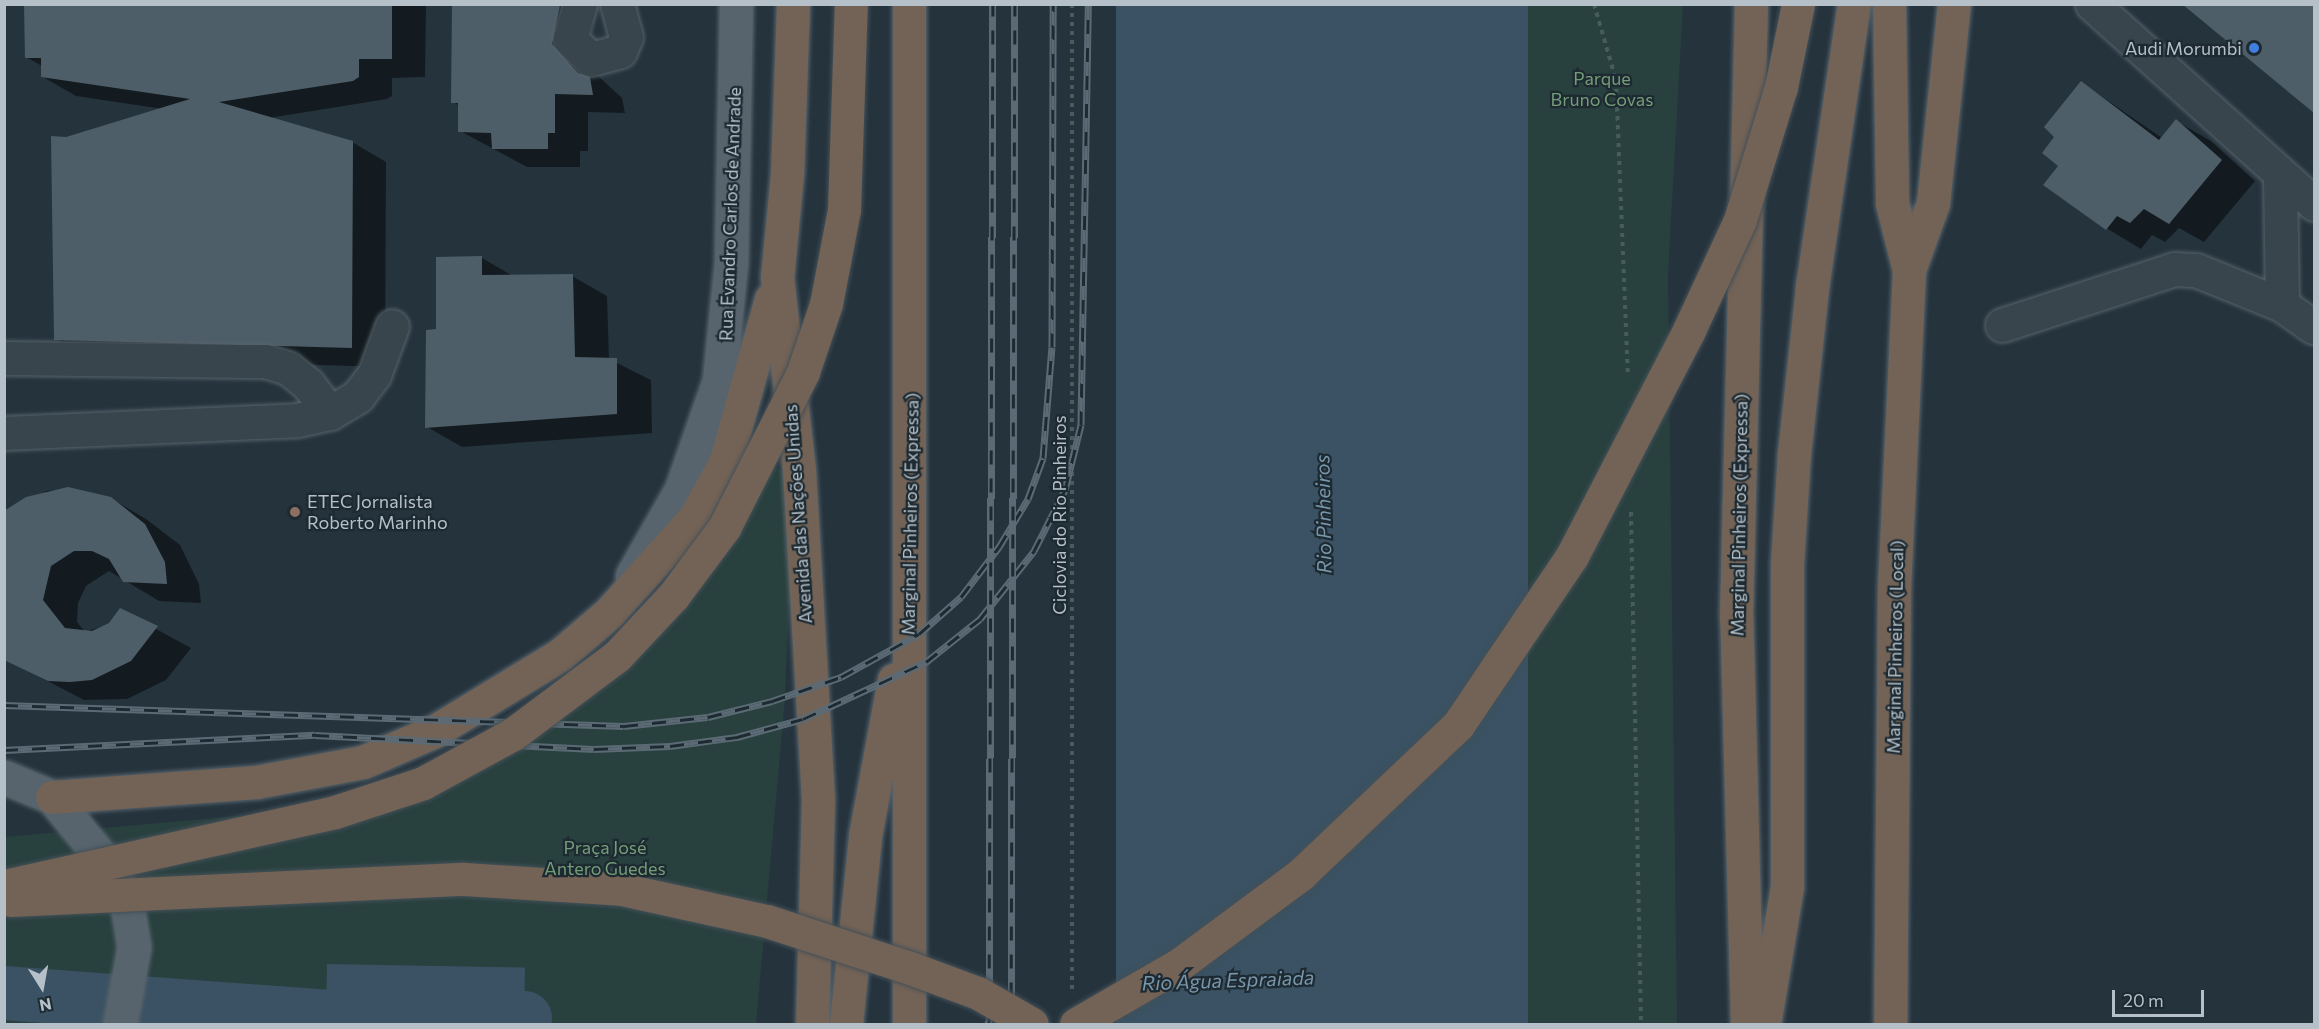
<!DOCTYPE html>
<html>
<head>
<meta charset="utf-8">
<style>
  body { margin:0 }
  #map { position:relative; width:2319px; height:1029px; overflow:hidden; background:#25333d; font-family:Commissioner,sans-serif }
  div>[style] { position:absolute }
  .green>* { inset:0; background:#28403e }
  .water>* { inset:0; background:#3a5263; transform-origin:0 0 }
  .shadow>* { inset:0; background:#0007 }
  .river>* { height:54px; margin:-27px; padding:0 27px; transform-origin:27px; border-radius:27px; background:#3a5263 }
  .building>* { inset:0; background:#4e5e68 }
  .path>* { height:4px; margin-top:-2px; transform-origin:0; background:repeating-linear-gradient(90deg,#475c5b 0 4.5px,transparent 0 9px) }
  .roads { filter:drop-shadow(0 0 2px #57636b) drop-shadow(0 0 2px #57636b) }
  .minor>* { height:33px; margin:-16.5px; padding:0 16.5px; transform-origin:16.5px; border-radius:16.5px; background:#39454d }
  .major>* { height:33px; margin:-16.5px; padding:0 16.5px; transform-origin:16.5px; border-radius:16.5px; background:#57646d }
  .highway>* { height:33px; margin:-16.5px; padding:0 16.5px; transform-origin:16.5px; border-radius:16.5px; background:#736356 }
  .rail>* { height:7px; margin-top:-3.5px; transform-origin:0; background:repeating-linear-gradient(90deg,#1e2a32 0 14px,#5b6a74 0 28px); box-sizing:border-box; border-block:2px solid #5b6a74 }
  .bridges { filter:drop-shadow(0 0 2px #445058) drop-shadow(0 0 2px #445058) }
  .highway-bridge>* { height:33px; margin:-16.5px; padding:0 16.5px; transform-origin:16.5px; border-radius:16.5px; background:#736356 }
  .dots>* { width:16px; height:16px; translate:-50% -50%; box-sizing:border-box; border:3px solid #1e2a32; border-radius:50% }
  span { translate:-50% -50%; white-space:nowrap; text-align:center; line-height:1.15; -webkit-text-stroke:4.5px #1e2a32; paint-order:stroke }
  .poi-label { font-size:18px; color:#b5c0c8 }
  .right { translate:-100% -50%; text-align:right }
  .left { translate:0 -50%; text-align:left }
  .park-label { font-size:18px; color:#749d77 }
  .street-label { font-size:18px; color:#b5c0c8 }
  .water-label { font-size:20px; color:#7796aa; font-style:italic }
  .frame { position:absolute; inset:0; border:6px solid #b5c0c8; pointer-events:none }
  .north { position:absolute; left:12px; top:957px; width:60px; height:60px; -webkit-text-stroke:4px #1e2a32; paint-order:stroke; rotate:169deg; font-size:16px; font-weight:700; line-height:24px; text-align:center; color:#b5c0c8 }
  .north::after { content:''; display:block; margin:auto; width:21px; height:27px; background:#b5c0c8; clip-path:polygon(50% 0,100% 100%,50% 72%,0 100%) }
  .scale { position:absolute; left:2112px; top:990px; width:92px; height:27px; box-sizing:border-box; border:3px solid #b5c0c8; border-top:0; padding-left:8px; font-size:18px; line-height:21px; white-space:nowrap; color:#b5c0c8; -webkit-text-stroke:4px #1e2a32; paint-order:stroke }
</style>
</head>
<body>
<div id="map">
  <div class="green">
    <div style="clip-path:polygon(1528px 5px,1683px 5px,1668px 275px,1677px 1024px,1524px 1024px)"></div>
    <div style="clip-path:polygon(775px 466px,794px 481px,785px 699px,756px 1024px,5px 1024px,4px 837px,259px 814px,391px 780px,475px 744px,643px 618px)"></div>
  </div>
  <div class="water">
    <div style="left:1116px;top:5px;width:412px;height:1019px"></div>
    <div style="left:327px;top:964px;width:198px;height:60px;rotate:1deg"></div>
  </div>
  <div class="shadow">
    <div style="clip-path:polygon(26px 4px,426px 4px,425px 77px,392px 78px,392px 96px,387px 99px,269px 118px,352px 142px,386px 162px,385px 367px,89px 358px,56px 339px,163px 109px,76px 96px,43px 77px,42px 66px,26px 57px)"></div>
    <div style="clip-path:polygon(453px 4px,587px 4px,593px 25px,584px 63px,622px 98px,625px 113px,588px 112px,588px 151px,580px 151px,580px 167px,527px 167px,460px 131px,460px 106px,453px 102px)"></div>
    <div style="clip-path:polygon(2197px 4px,2314px 4px,2314px 111px,2302px 100px)"></div>
    <div style="clip-path:polygon(2082px 83px,2162px 138px,2176px 121px,2211px 141px,2255px 181px,2204px 242px,2179px 228px,2165px 242px,2152px 235px,2141px 249px,2106px 228px,2060px 166px,2056px 136px)"></div>
    <div style="clip-path:polygon(482px 258px,513px 276px,572px 276px,607px 296px,609px 359px,651px 380px,652px 433px,462px 447px,427px 427px,438px 330px)"></div>
    <div style="clip-path:polygon(68px 489px,110px 498px,146px 519px,180px 545px,199px 584px,201px 603px,159px 601px,109px 571px,86px 586px,78px 603px,77px 622px,85px 632px,110px 624px,121px 610px,191px 648px,166px 680px,127px 699px,84px 700px,9px 661px,8px 510px,47px 491px)"></div>
  </div>
  <div class="river">
    <div style="left:4px;top:993px;width:324px;rotate:4.2deg"></div>
    <div style="left:327px;top:1017px;width:198px;rotate:0.3deg"></div>
  </div>
  <div class="building">
    <div style="clip-path:polygon(24px 4px,392px 4px,392px 59px,359px 59px,359px 77px,353px 81px,219px 102px,353px 141px,352px 348px,54px 340px,51px 136px,66px 137px,190px 99px,41px 77px,41px 58px,25px 58px)"></div>
    <div style="clip-path:polygon(452px 4px,560px 5px,552px 44px,578px 73px,590px 77px,593px 95px,555px 94px,555px 133px,548px 133px,548px 149px,492px 149px,491px 133px,458px 132px,458px 103px,451px 103px)"></div>
    <div style="clip-path:polygon(2182px 4px,2314px 4px,2314px 113px)"></div>
    <div style="clip-path:polygon(2081px 81px,2159px 140px,2176px 119px,2222px 160px,2169px 224px,2144px 209px,2130px 223px,2117px 216px,2106px 230px,2043px 185px,2058px 166px,2042px 153px,2054px 137px,2044px 127px)"></div>
    <div style="clip-path:polygon(482px 256px,482px 275px,573px 274px,575px 357px,617px 358px,617px 414px,425px 428px,426px 330px,436px 329px,436px 257px)"></div>
    <div style="clip-path:polygon(68px 487px,111px 497px,145px 524px,165px 562px,167px 584px,123px 582px,109px 559px,92px 551px,74px 551px,51px 566px,43px 600px,65px 628px,92px 631px,109px 623px,120px 608px,158px 626px,131px 661px,92px 680px,70px 682px,48px 681px,4px 660px,4px 511px,26px 497px)"></div>
  </div>
  <div class="path">
    <div style="left:1072px;top:4px;width:987px;rotate:90deg"></div>
    <div style="left:1594px;top:4px;width:79px;rotate:73.9deg"></div>
    <div style="left:1616px;top:80px;width:296px;rotate:87.7deg"></div>
    <div style="left:1631px;top:512px;width:512px;rotate:88.88deg"></div>
  </div>
  <div class="roads">
    <div class="minor">
      <div style="left:580px;top:4px;width:36px;rotate:106deg"></div>
      <div style="left:570px;top:39px;width:29px;rotate:44deg"></div>
      <div style="left:591px;top:59px;width:30px;rotate:-15deg"></div>
      <div style="left:620px;top:51px;width:15px;rotate:-67deg"></div>
      <div style="left:626px;top:37px;width:34px;rotate:-105deg"></div>
      <div style="left:2092px;top:4px;width:299px;rotate:42deg"></div>
      <div style="left:2280px;top:176px;width:129px;rotate:89.1deg"></div>
      <div style="left:2282px;top:305px;width:39px;rotate:35deg"></div>
      <div style="left:2002px;top:325px;width:181px;rotate:-18deg"></div>
      <div style="left:2174px;top:269px;width:22px;rotate:3deg"></div>
      <div style="left:2196px;top:270px;width:93px;rotate:22.1deg"></div>
      <div style="left:4px;top:358px;width:261px;rotate:0.7deg"></div>
      <div style="left:265px;top:361px;width:24px;rotate:17deg"></div>
      <div style="left:288px;top:368px;width:26px;rotate:39deg"></div>
      <div style="left:308px;top:384px;width:36px;rotate:53deg"></div>
      <div style="left:4px;top:433px;width:293px;rotate:-2.5deg"></div>
      <div style="left:297px;top:420px;width:34px;rotate:-12deg"></div>
      <div style="left:330px;top:413px;width:33px;rotate:-31deg"></div>
      <div style="left:358px;top:396px;width:26px;rotate:-53deg"></div>
      <div style="left:374px;top:375px;width:52px;rotate:-69.8deg"></div>
    </div>
    <div class="major">
      <div style="left:632px;top:576px;width:99px;rotate:-60.3deg"></div>
      <div style="left:681px;top:490px;width:115px;rotate:-70.8deg"></div>
      <div style="left:719px;top:381px;width:119px;rotate:-84.2deg"></div>
      <div style="left:731px;top:263px;width:259px;rotate:-88.9deg"></div>
      <div style="left:4px;top:777px;width:52px;rotate:22.6deg"></div>
      <div style="left:52px;top:797px;width:94px;rotate:50.6deg"></div>
      <div style="left:112px;top:870px;width:38px;rotate:67deg"></div>
      <div style="left:127px;top:905px;width:43px;rotate:80.5deg"></div>
      <div style="left:134px;top:947px;width:78px;rotate:100.3deg"></div>
    </div>
    <div class="highway">
      <div style="left:793px;top:4px;width:170px;rotate:92deg"></div>
      <div style="left:787px;top:174px;width:103px;rotate:95.5deg"></div>
      <div style="left:777px;top:277px;width:194px;rotate:83.5deg"></div>
      <div style="left:799px;top:470px;width:330px;rotate:86.7deg"></div>
      <div style="left:818px;top:799px;width:225px;rotate:91.5deg"></div>
      <div style="left:1889px;top:4px;width:199px;rotate:89.1deg"></div>
      <div style="left:1892px;top:203px;width:69px;rotate:75.8deg"></div>
      <div style="left:1909px;top:270px;width:319px;rotate:92.7deg"></div>
      <div style="left:1894px;top:589px;width:435px;rotate:90.5deg"></div>
      <div style="left:1909px;top:270px;width:71px;rotate:-70.3deg"></div>
      <div style="left:1933px;top:203px;width:200px;rotate:-84deg"></div>
      <div style="left:52px;top:797px;width:205px;rotate:-4.2deg"></div>
      <div style="left:256px;top:782px;width:109px;rotate:-10.6deg"></div>
      <div style="left:363px;top:762px;width:78px;rotate:-23.3deg"></div>
      <div style="left:435px;top:731px;width:146px;rotate:-31.3deg"></div>
      <div style="left:560px;top:655px;width:65px;rotate:-40.6deg"></div>
      <div style="left:609px;top:613px;width:129px;rotate:-48.1deg"></div>
      <div style="left:695px;top:517px;width:64px;rotate:-61deg"></div>
      <div style="left:726px;top:461px;width:168px;rotate:-74.5deg"></div>
      <div style="left:846px;top:1024px;width:189px;rotate:-84.2deg"></div>
      <div style="left:865px;top:836px;width:159px;rotate:-79.5deg"></div>
      <div style="left:909px;top:1024px;width:1020px;rotate:-90deg"></div>
      <div style="left:1747px;top:1024px;width:407px;rotate:-91.5deg"></div>
      <div style="left:1736px;top:617px;width:613px;rotate:-88.6deg"></div>
      <div style="left:1764px;top:1024px;width:140px;rotate:-80.5deg"></div>
      <div style="left:1787px;top:886px;width:322px;rotate:-90deg"></div>
      <div style="left:1787px;top:564px;width:110px;rotate:-86.4deg"></div>
      <div style="left:1794px;top:454px;width:168px;rotate:-83.8deg"></div>
      <div style="left:1812px;top:287px;width:286px;rotate:-81.6deg"></div>
    </div>
  </div>
  <div class="rail">
    <div style="left:4px;top:705px;width:620px;rotate:1.94deg"></div>
    <div style="left:624px;top:726px;width:84px;rotate:-6.1deg"></div>
    <div style="left:708px;top:717px;width:66px;rotate:-14deg"></div>
    <div style="left:772px;top:701px;width:73px;rotate:-19.2deg"></div>
    <div style="left:841px;top:677px;width:89px;rotate:-28.9deg"></div>
    <div style="left:919px;top:634px;width:56px;rotate:-41.4deg"></div>
    <div style="left:961px;top:597px;width:63px;rotate:-52.8deg"></div>
    <div style="left:999px;top:547px;width:56px;rotate:-58.9deg"></div>
    <div style="left:1028px;top:499px;width:44px;rotate:-69.9deg"></div>
    <div style="left:1043px;top:458px;width:111px;rotate:-85.4deg"></div>
    <div style="left:1052px;top:347px;width:343px;rotate:-89.8deg"></div>
    <div style="left:4px;top:750px;width:311px;rotate:-2.8deg"></div>
    <div style="left:315px;top:735px;width:279px;rotate:2.9deg"></div>
    <div style="left:594px;top:749px;width:76px;rotate:-2.3deg"></div>
    <div style="left:670px;top:746px;width:68px;rotate:-7.7deg"></div>
    <div style="left:737px;top:737px;width:68px;rotate:-15.3deg"></div>
    <div style="left:803px;top:719px;width:136px;rotate:-24.9deg"></div>
    <div style="left:926px;top:662px;width:69px;rotate:-38.5deg"></div>
    <div style="left:980px;top:619px;width:87px;rotate:-51.5deg"></div>
    <div style="left:1034px;top:551px;width:68px;rotate:-63.1deg"></div>
    <div style="left:1065px;top:490px;width:67px;rotate:-76.2deg"></div>
    <div style="left:1081px;top:425px;width:421px;rotate:-89deg"></div>
    <div style="left:989px;top:1024px;width:1020px;rotate:-89.78deg"></div>
    <div style="left:1011px;top:1024px;width:1020px;rotate:-89.78deg"></div>
  </div>
  <div class="bridges">
    <div class="highway-bridge">
      <div style="left:4px;top:886px;width:339px;rotate:-12.6deg"></div>
      <div style="left:335px;top:812px;width:93px;rotate:-18.2deg"></div>
      <div style="left:423px;top:783px;width:102px;rotate:-28.6deg"></div>
      <div style="left:513px;top:734px;width:130px;rotate:-36.9deg"></div>
      <div style="left:617px;top:656px;width:83px;rotate:-46.9deg"></div>
      <div style="left:674px;top:595px;width:84px;rotate:-53.3deg"></div>
      <div style="left:724px;top:528px;width:175px;rotate:-63.1deg"></div>
      <div style="left:803px;top:372px;width:72px;rotate:-71.3deg"></div>
      <div style="left:826px;top:304px;width:96px;rotate:-79.2deg"></div>
      <div style="left:844px;top:210px;width:206px;rotate:-88.1deg"></div>
      <div style="left:11px;top:900px;width:453px;rotate:-2.7deg"></div>
      <div style="left:464px;top:879px;width:157px;rotate:3.6deg"></div>
      <div style="left:621px;top:889px;width:149px;rotate:12.4deg"></div>
      <div style="left:767px;top:921px;width:151px;rotate:18.2deg"></div>
      <div style="left:910px;top:968px;width:72px;rotate:20.2deg"></div>
      <div style="left:978px;top:993px;width:62px;rotate:29.9deg"></div>
      <div style="left:1076px;top:1024px;width:120px;rotate:-30deg"></div>
      <div style="left:1180px;top:964px;width:151px;rotate:-36.6deg"></div>
      <div style="left:1301px;top:874px;width:216px;rotate:-43.5deg"></div>
      <div style="left:1458px;top:725px;width:204px;rotate:-56deg"></div>
      <div style="left:1572px;top:556px;width:254px;rotate:-62.6deg"></div>
      <div style="left:1689px;top:330px;width:121px;rotate:-65.1deg"></div>
      <div style="left:1740px;top:220px;width:139px;rotate:-72.9deg"></div>
      <div style="left:1781px;top:87px;width:85px;rotate:-78.4deg"></div>
    </div>
  </div>
  <div class="dots">
    <div style="left:2254px;top:48px;background:#3f7fe0"></div>
    <div style="left:295px;top:512px;background:#8d6e63"></div>
  </div>
  <div class="poi-label">
    <span class="right" style="left:2242px;top:48px">Audi Morumbi</span>
    <span class="left" style="left:307px;top:512px">ETEC Jornalista<br>Roberto Marinho</span>
  </div>
  <div class="park-label">
    <span style="left:1602px;top:89px">Parque<br>Bruno Covas</span>
    <span style="left:605px;top:858px">Praça José<br>Antero Guedes</span>
  </div>
  <div class="street-label">
    <span style="left:730px;top:214px;rotate:-88deg">Rua Evandro Carlos de Andrade</span>
    <span style="left:798px;top:514px;rotate:-94deg">Avenida das Nações Unidas</span>
    <span style="left:910px;top:514px;rotate:-89deg">Marginal Pinheiros (Expressa)</span>
    <span style="left:1059px;top:515px;rotate:-90deg">Ciclovia do Rio Pinheiros</span>
    <span style="left:1739px;top:515px;rotate:-89deg">Marginal Pinheiros (Expressa)</span>
    <span style="left:1895px;top:647px;rotate:-89deg">Marginal Pinheiros (Local)</span>
  </div>
  <div class="water-label">
    <span style="left:1323px;top:514px;rotate:-91deg">Rio Pinheiros</span>
    <span style="left:1228px;top:980px;rotate:-2deg">Rio Água Espraiada</span>
  </div>
  <div class="frame"></div>
  <div class="north">N</div>
  <div class="scale">20 m</div>
</div>
</body>
</html>
